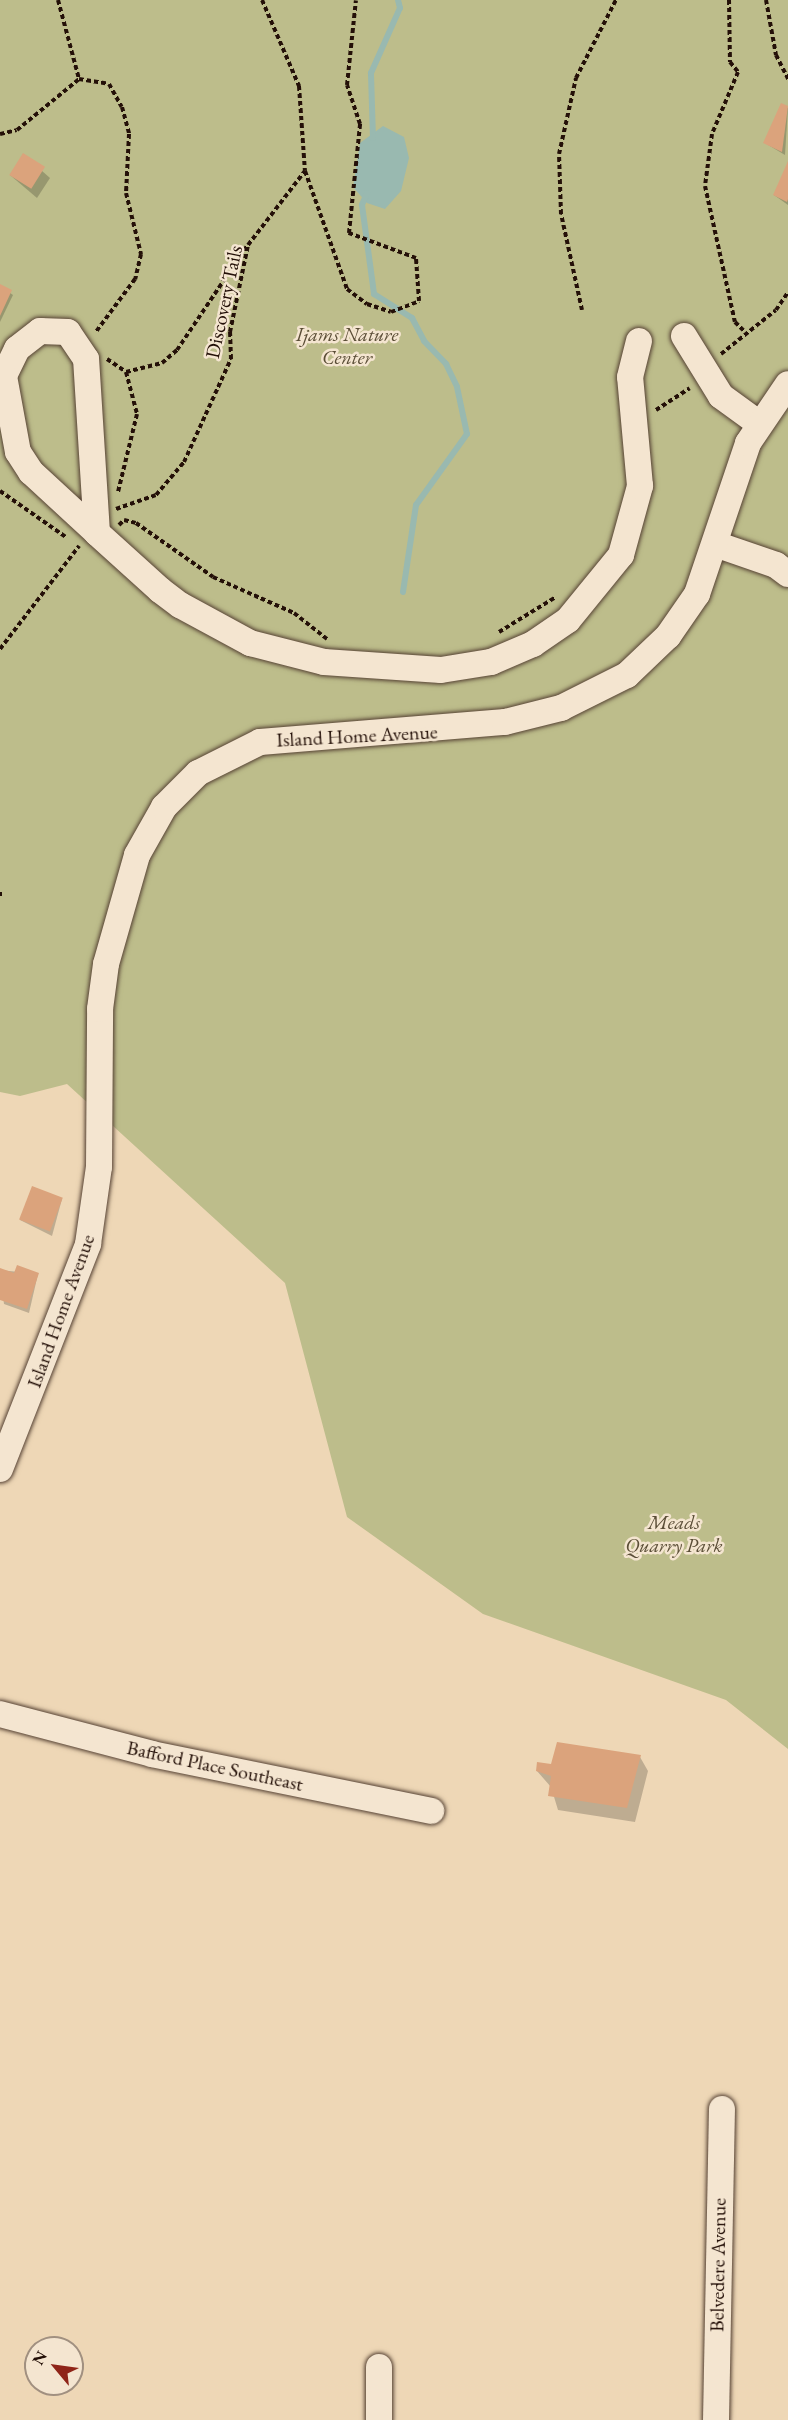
<!DOCTYPE html>
<html>
<head>
<meta charset="utf-8">
<style>
  body { margin:0 }
  #map { position:relative; width:788px; height:2420px; overflow:hidden; background:#eed7b6; font-family:"EB Garamond",serif }
  div>[style] { position:absolute }
  .green>* { inset:0; background:#bdbd8b }
  .water>* { inset:0; background:#99b9b0 }
  .shadow>* { inset:0; background:#0003 }
  .stream>* { height:6px; margin:-3px; padding:0 3px; transform-origin:3px; border-radius:3px; background:#99b9b0 }
  .building>* { inset:0; background:#dba37c; transform-origin:0 0 }
  .path>* { height:4px; margin-top:-2px; transform-origin:0; background:repeating-linear-gradient(90deg,#241008 0 4.5px,transparent 0 7.5px) }
  .roads { filter:drop-shadow(0 0 2px #564234) drop-shadow(0 0 2px #564234) }
  .minor>* { height:26px; margin:-13px; padding:0 13px; transform-origin:13px; border-radius:13px; background:#f4e5d0 }
  span { translate:-50% -50%; white-space:nowrap; text-align:center; line-height:1.15; -webkit-text-stroke:5px #f4e5d0; paint-order:stroke }
  .street-label { font-size:20px; color:#241008 }
  .park-label { font-size:20px; color:#5a4d36; font-style:italic }
  .north { position:absolute; left:24px; top:2336px; width:60px; height:60px; box-sizing:border-box; background:#f4e5d0; border:2px solid #a19080; border-radius:50%; rotate:299deg; font-size:16px; font-weight:700; line-height:24px; text-align:center; color:#241008 }
  .north::after { content:''; display:block; margin:auto; width:21px; height:27px; background:#8f2418; clip-path:polygon(50% 0,100% 100%,50% 72%,0 100%) }
</style>
</head>
<body>
<div id="map">
  <div class="green">
    <div style="clip-path:polygon(0 0,788px 0,788px 1749px,726px 1700px,483px 1614px,347px 1517px,285px 1283px,67px 1084px,20px 1096px,0 1092px)"></div>
  </div>
  <div class="water">
    <div style="clip-path:polygon(383px 126px,404px 137px,409px 158px,401px 191px,385px 209px,367px 203px,353px 187px,360px 143px)"></div>
  </div>
  <div class="shadow">
    <div style="clip-path:polygon(782px 105px,788px 108px,785px 155px,765px 143px)"></div>
    <div style="clip-path:polygon(24px 155px,50px 178px,37px 198px,10px 175px)"></div>
    <div style="clip-path:polygon(788px 165px,788px 205px,774px 195px)"></div>
    <div style="clip-path:polygon(0 286px,13px 295px,0 322px)"></div>
    <div style="clip-path:polygon(62px 1199px,52px 1236px,20px 1220px)"></div>
    <div style="clip-path:polygon(0 1270px,38px 1274px,29px 1313px,4px 1304px)"></div>
    <div style="clip-path:polygon(640px 1757px,648px 1771px,635px 1822px,558px 1810px,551px 1787px,537px 1771px)"></div>
  </div>
  <div class="stream">
    <div style="left:373px;top:138px;width:65px;rotate:-91.8deg"></div>
    <div style="left:371px;top:73px;width:71px;rotate:-66deg"></div>
    <div style="left:400px;top:8px;width:8px;rotate:-104deg"></div>
    <div style="left:367px;top:193px;width:13px;rotate:113deg"></div>
    <div style="left:362px;top:205px;width:90px;rotate:82.3deg"></div>
    <div style="left:374px;top:294px;width:45px;rotate:32.3deg"></div>
    <div style="left:412px;top:318px;width:26px;rotate:62deg"></div>
    <div style="left:424px;top:341px;width:32px;rotate:46deg"></div>
    <div style="left:446px;top:364px;width:25px;rotate:64deg"></div>
    <div style="left:457px;top:387px;width:48px;rotate:78deg"></div>
    <div style="left:467px;top:434px;width:87px;rotate:125.7deg"></div>
    <div style="left:416px;top:505px;width:88px;rotate:98.5deg"></div>
  </div>
  <div class="building">
    <div style="clip-path:polygon(781px 103px,788px 106px,782px 152px,763px 143px)"></div>
    <div style="left:23px;top:153px;width:26px;height:26px;rotate:32deg"></div>
    <div style="clip-path:polygon(788px 161px,788px 199px,787px 202px,773px 195px)"></div>
    <div style="clip-path:polygon(0 284px,12px 290px,0 316px)"></div>
    <div style="left:32px;top:1186px;width:33px;height:36px;rotate:21deg"></div>
    <div style="clip-path:polygon(17px 1265px,39px 1273px,27px 1309px,0 1300px,0 1268px,14px 1273px)"></div>
    <div style="clip-path:polygon(557px 1742px,641px 1755px,627px 1808px,548px 1796px,551px 1776px,536px 1771px,537px 1762px,551px 1764px)"></div>
  </div>
  <div class="path">
    <div style="left:58px;top:0;width:82px;rotate:75.1deg"></div>
    <div style="left:262px;top:0;width:94px;rotate:66.7deg"></div>
    <div style="left:299px;top:86px;width:85px;rotate:86deg"></div>
    <div style="left:305px;top:171px;width:125px;rotate:70.4deg"></div>
    <div style="left:347px;top:289px;width:25px;rotate:37deg"></div>
    <div style="left:367px;top:304px;width:25px;rotate:18deg"></div>
    <div style="left:391px;top:312px;width:30px;rotate:-21deg"></div>
    <div style="left:419px;top:301px;width:43px;rotate:-94deg"></div>
    <div style="left:416px;top:258px;width:72px;rotate:-159.5deg"></div>
    <div style="left:349px;top:233px;width:110px;rotate:-84.2deg"></div>
    <div style="left:360px;top:124px;width:41px;rotate:-108.4deg"></div>
    <div style="left:347px;top:85px;width:85px;rotate:-84deg"></div>
    <div style="left:729px;top:0;width:62px;rotate:89.1deg"></div>
    <div style="left:730px;top:62px;width:13px;rotate:51deg"></div>
    <div style="left:738px;top:72px;width:67px;rotate:112.8deg"></div>
    <div style="left:712px;top:134px;width:52px;rotate:97.7deg"></div>
    <div style="left:705px;top:186px;width:139px;rotate:77.6deg"></div>
    <div style="left:735px;top:322px;width:13px;rotate:45deg"></div>
    <div style="left:766px;top:0;width:56px;rotate:79.7deg"></div>
    <div style="left:776px;top:55px;width:27px;rotate:63deg"></div>
    <div style="left:0;top:134px;width:17px;rotate:-13deg"></div>
    <div style="left:17px;top:130px;width:80px;rotate:-39.4deg"></div>
    <div style="left:79px;top:79px;width:30px;rotate:9deg"></div>
    <div style="left:109px;top:84px;width:26px;rotate:61deg"></div>
    <div style="left:122px;top:107px;width:28px;rotate:75deg"></div>
    <div style="left:129px;top:134px;width:59px;rotate:92.9deg"></div>
    <div style="left:126px;top:193px;width:63px;rotate:76.2deg"></div>
    <div style="left:141px;top:254px;width:26px;rotate:103deg"></div>
    <div style="left:135px;top:279px;width:67px;rotate:126.5deg"></div>
    <div style="left:582px;top:310px;width:98px;rotate:-102.3deg"></div>
    <div style="left:561px;top:214px;width:60px;rotate:-91.9deg"></div>
    <div style="left:559px;top:154px;width:78px;rotate:-77.4deg"></div>
    <div style="left:576px;top:78px;width:88px;rotate:-62.9deg"></div>
    <div style="left:721px;top:354px;width:70px;rotate:-38.7deg"></div>
    <div style="left:776px;top:310px;width:22px;rotate:-56deg"></div>
    <div style="left:107px;top:359px;width:23px;rotate:34deg"></div>
    <div style="left:126px;top:372px;width:43px;rotate:75.3deg"></div>
    <div style="left:137px;top:414px;width:80px;rotate:103.7deg"></div>
    <div style="left:126px;top:372px;width:37px;rotate:-14deg"></div>
    <div style="left:162px;top:363px;width:20px;rotate:-41deg"></div>
    <div style="left:177px;top:350px;width:125px;rotate:-56.1deg"></div>
    <div style="left:656px;top:410px;width:40px;rotate:-32.9deg"></div>
    <div style="left:0;top:491px;width:80px;rotate:34.9deg"></div>
    <div style="left:116px;top:509px;width:42px;rotate:-19.3deg"></div>
    <div style="left:156px;top:495px;width:43px;rotate:-49.7deg"></div>
    <div style="left:184px;top:462px;width:113px;rotate:-65.5deg"></div>
    <div style="left:231px;top:359px;width:27px;rotate:-92deg"></div>
    <div style="left:230px;top:332px;width:89px;rotate:-78.3deg"></div>
    <div style="left:248px;top:245px;width:93px;rotate:-52.4deg"></div>
    <div style="left:119px;top:525px;width:7px;rotate:-45deg"></div>
    <div style="left:124px;top:520px;width:12px;rotate:14deg"></div>
    <div style="left:136px;top:523px;width:94px;rotate:35deg"></div>
    <div style="left:213px;top:577px;width:89px;rotate:24deg"></div>
    <div style="left:294px;top:613px;width:42px;rotate:38.2deg"></div>
    <div style="left:499px;top:632px;width:67px;rotate:-31.6deg"></div>
    <div style="left:0;top:649px;width:130px;rotate:-52.5deg"></div>
    <div style="left:0;top:892px;width:6px;rotate:90deg"></div>
  </div>
  <div class="roads">
    <div class="minor">
      <div style="left:684px;top:336px;width:70px;rotate:58.3deg"></div>
      <div style="left:721px;top:396px;width:46px;rotate:36.1deg"></div>
      <div style="left:97px;top:533px;width:174px;rotate:-93.6deg"></div>
      <div style="left:86px;top:359px;width:32px;rotate:-124deg"></div>
      <div style="left:68px;top:332px;width:28px;rotate:-178deg"></div>
      <div style="left:40px;top:331px;width:29px;rotate:142deg"></div>
      <div style="left:17px;top:349px;width:30px;rotate:116deg"></div>
      <div style="left:4px;top:376px;width:77px;rotate:79.6deg"></div>
      <div style="left:18px;top:452px;width:24px;rotate:57deg"></div>
      <div style="left:31px;top:472px;width:90px;rotate:42.7deg"></div>
      <div style="left:97px;top:533px;width:85px;rotate:42.1deg"></div>
      <div style="left:160px;top:590px;width:25px;rotate:37deg"></div>
      <div style="left:180px;top:605px;width:80px;rotate:28.5deg"></div>
      <div style="left:250px;top:643px;width:76px;rotate:14.4deg"></div>
      <div style="left:324px;top:662px;width:117px;rotate:3.9deg"></div>
      <div style="left:441px;top:670px;width:51px;rotate:-9.1deg"></div>
      <div style="left:491px;top:662px;width:46px;rotate:-23.2deg"></div>
      <div style="left:533px;top:644px;width:42px;rotate:-34.4deg"></div>
      <div style="left:568px;top:620px;width:84px;rotate:-50.8deg"></div>
      <div style="left:621px;top:555px;width:72px;rotate:-74.6deg"></div>
      <div style="left:640px;top:486px;width:109px;rotate:-95.2deg"></div>
      <div style="left:630px;top:377px;width:37px;rotate:-76deg"></div>
      <div style="left:718px;top:545px;width:61px;rotate:19deg"></div>
      <div style="left:776px;top:565px;width:15px;rotate:37deg"></div>
      <div style="left:0;top:1469px;width:242px;rotate:-68.6deg"></div>
      <div style="left:88px;top:1244px;width:78px;rotate:-81.9deg"></div>
      <div style="left:99px;top:1167px;width:158px;rotate:-89.6deg"></div>
      <div style="left:100px;top:1009px;width:45px;rotate:-82.4deg"></div>
      <div style="left:106px;top:964px;width:113px;rotate:-74.1deg"></div>
      <div style="left:137px;top:855px;width:55px;rotate:-60.6deg"></div>
      <div style="left:164px;top:807px;width:48px;rotate:-45deg"></div>
      <div style="left:198px;top:773px;width:69px;rotate:-26.6deg"></div>
      <div style="left:260px;top:742px;width:246px;rotate:-4.7deg"></div>
      <div style="left:505px;top:722px;width:58px;rotate:-14deg"></div>
      <div style="left:561px;top:708px;width:74px;rotate:-26.6deg"></div>
      <div style="left:627px;top:675px;width:57px;rotate:-43.6deg"></div>
      <div style="left:668px;top:636px;width:51px;rotate:-55.4deg"></div>
      <div style="left:697px;top:594px;width:159px;rotate:-71.3deg"></div>
      <div style="left:748px;top:443px;width:71px;rotate:-55.9deg"></div>
      <div style="left:0;top:1714px;width:157px;rotate:14.7deg"></div>
      <div style="left:152px;top:1754px;width:285px;rotate:11.5deg"></div>
      <div style="left:379px;top:2367px;width:53px;rotate:90deg"></div>
      <div style="left:716px;top:2420px;width:311px;rotate:-88.9deg"></div>
    </div>
  </div>
  <div class="street-label">
    <span style="left:224px;top:302px;rotate:-78deg">Discovery Tails</span>
    <span style="left:357px;top:736px;rotate:-3deg">Island Home Avenue</span>
    <span style="left:61px;top:1311px;rotate:-70deg">Island Home Avenue</span>
    <span style="left:215px;top:1766px;rotate:12deg">Bafford Place Southeast</span>
    <span style="left:718px;top:2265px;rotate:-89deg">Belvedere Avenue</span>
  </div>
  <div class="park-label">
    <span style="left:347px;top:346px">Ijams Nature<br>Center</span>
    <span style="left:674px;top:1534px">Meads<br>Quarry Park</span>
  </div>
  <div class="north">N</div>
</div>
</body>
</html>
